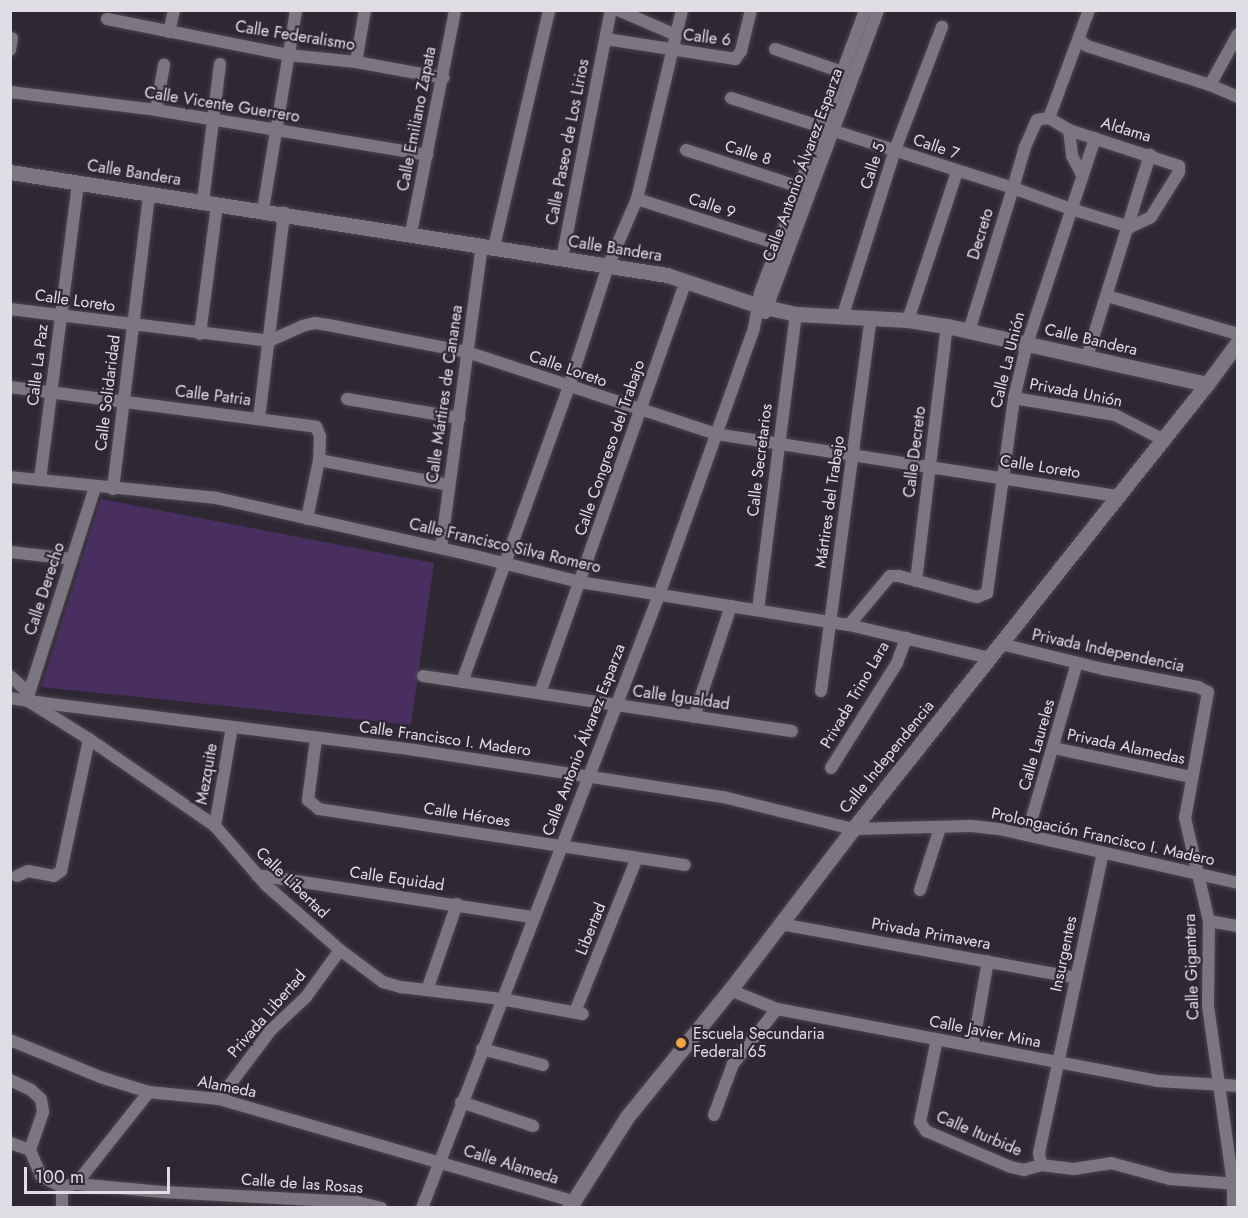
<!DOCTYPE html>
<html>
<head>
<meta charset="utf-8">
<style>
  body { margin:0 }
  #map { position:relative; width:1248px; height:1218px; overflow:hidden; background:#2d2832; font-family:Jost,sans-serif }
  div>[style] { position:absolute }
  .green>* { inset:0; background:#492f60 }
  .roads { filter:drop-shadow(0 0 2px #4a464e) drop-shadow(0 0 2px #4a464e) }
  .minor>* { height:12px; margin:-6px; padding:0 6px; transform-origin:6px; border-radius:6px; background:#7b7681 }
  .tertiary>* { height:15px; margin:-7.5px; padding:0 7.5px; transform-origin:7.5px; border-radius:7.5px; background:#7b7681 }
  .dots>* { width:16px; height:16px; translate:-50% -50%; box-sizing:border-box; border:3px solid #2d2832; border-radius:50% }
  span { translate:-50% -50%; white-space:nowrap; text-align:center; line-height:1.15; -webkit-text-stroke:4.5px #2d2832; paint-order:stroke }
  .street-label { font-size:16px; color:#e0dde4 }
  .poi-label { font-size:16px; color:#e0dde4 }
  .left { translate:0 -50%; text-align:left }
  .frame { position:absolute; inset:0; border:12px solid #e0dde4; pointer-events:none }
  .scale { position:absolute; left:24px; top:1167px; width:146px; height:27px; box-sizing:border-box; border:3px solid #e0dde4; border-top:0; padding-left:8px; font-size:18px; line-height:21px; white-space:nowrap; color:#e0dde4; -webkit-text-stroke:4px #2d2832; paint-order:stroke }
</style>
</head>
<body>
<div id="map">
  <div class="green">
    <div style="clip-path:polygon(101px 499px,434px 563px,411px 725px,41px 687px)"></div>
  </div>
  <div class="roads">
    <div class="minor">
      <div style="left:618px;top:10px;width:63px;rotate:23.3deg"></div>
      <div style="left:107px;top:19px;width:186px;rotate:11.2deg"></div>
      <div style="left:289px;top:55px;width:67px;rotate:6deg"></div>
      <div style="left:356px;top:62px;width:89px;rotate:10.3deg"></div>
      <div style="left:169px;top:32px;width:23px;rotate:-77deg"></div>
      <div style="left:606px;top:39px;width:131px;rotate:8.8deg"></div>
      <div style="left:735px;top:59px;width:10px;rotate:-53deg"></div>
      <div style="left:741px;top:51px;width:42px;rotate:-76.3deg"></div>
      <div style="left:1080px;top:40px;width:9px;rotate:41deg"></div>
      <div style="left:1087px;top:46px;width:129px;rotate:17.6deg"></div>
      <div style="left:1210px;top:85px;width:30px;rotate:23deg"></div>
      <div style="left:775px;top:49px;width:71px;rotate:18.9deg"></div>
      <div style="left:10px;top:50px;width:12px;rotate:-81deg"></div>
      <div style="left:356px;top:62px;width:53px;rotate:-80.2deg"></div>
      <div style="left:1210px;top:85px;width:58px;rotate:-61.2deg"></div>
      <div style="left:10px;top:92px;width:147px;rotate:7deg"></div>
      <div style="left:156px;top:110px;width:275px;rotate:9.4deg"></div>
      <div style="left:731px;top:98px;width:296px;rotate:17.7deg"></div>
      <div style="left:1013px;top:188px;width:62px;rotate:19.9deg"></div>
      <div style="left:1071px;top:209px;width:62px;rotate:17deg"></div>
      <div style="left:1130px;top:227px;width:23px;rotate:-25deg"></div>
      <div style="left:1151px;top:217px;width:53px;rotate:-58.1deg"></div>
      <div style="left:1179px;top:172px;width:6px;rotate:-90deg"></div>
      <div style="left:1179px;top:166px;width:116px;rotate:-161.9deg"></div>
      <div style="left:1069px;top:130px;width:23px;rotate:-149deg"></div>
      <div style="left:1049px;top:118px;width:12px;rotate:171deg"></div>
      <div style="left:1037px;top:120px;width:30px;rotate:114deg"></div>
      <div style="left:1025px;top:147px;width:43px;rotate:106.3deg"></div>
      <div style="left:1013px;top:188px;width:150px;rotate:107.1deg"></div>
      <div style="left:156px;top:110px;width:46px;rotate:-79.9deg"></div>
      <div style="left:1049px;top:118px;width:115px;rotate:-69.7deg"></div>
      <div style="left:1069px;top:130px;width:26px;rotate:83deg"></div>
      <div style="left:1072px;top:156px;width:21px;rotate:62deg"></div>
      <div style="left:686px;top:150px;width:120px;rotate:18deg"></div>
      <div style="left:637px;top:199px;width:148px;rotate:17.7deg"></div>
      <div style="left:203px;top:201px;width:138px;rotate:-82.9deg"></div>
      <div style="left:263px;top:210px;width:203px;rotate:-80.6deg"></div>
      <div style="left:411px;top:233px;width:227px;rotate:-78.8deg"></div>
      <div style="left:494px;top:247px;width:243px;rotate:-76.9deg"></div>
      <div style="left:562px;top:259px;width:254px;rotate:-78.9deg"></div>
      <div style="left:1107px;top:296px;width:136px;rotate:16.2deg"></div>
      <div style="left:10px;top:309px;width:261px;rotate:7deg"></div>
      <div style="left:269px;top:341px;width:36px;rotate:-24deg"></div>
      <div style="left:302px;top:326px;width:13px;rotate:-13deg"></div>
      <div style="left:315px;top:323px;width:13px;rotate:9deg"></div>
      <div style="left:328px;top:325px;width:142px;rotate:11deg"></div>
      <div style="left:467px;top:352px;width:262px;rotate:18.2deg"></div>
      <div style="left:716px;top:434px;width:406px;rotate:8.8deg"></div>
      <div style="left:765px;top:313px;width:323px;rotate:-69.5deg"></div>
      <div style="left:842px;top:318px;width:176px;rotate:-72.5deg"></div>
      <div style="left:895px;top:150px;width:132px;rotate:-69.1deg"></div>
      <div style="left:908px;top:320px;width:156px;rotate:-71.7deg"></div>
      <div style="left:200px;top:334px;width:131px;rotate:-82.5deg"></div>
      <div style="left:1087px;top:357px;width:212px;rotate:-72.7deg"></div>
      <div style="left:10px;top:387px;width:309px;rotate:7.4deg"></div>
      <div style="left:316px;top:427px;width:10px;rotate:66deg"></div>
      <div style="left:320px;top:436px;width:24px;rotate:92deg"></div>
      <div style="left:319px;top:460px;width:60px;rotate:101.5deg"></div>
      <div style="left:1014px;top:398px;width:102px;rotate:9.6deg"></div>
      <div style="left:1115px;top:415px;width:53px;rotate:27.1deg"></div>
      <div style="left:347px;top:399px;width:114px;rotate:9.6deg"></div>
      <div style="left:259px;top:418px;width:207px;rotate:-83deg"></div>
      <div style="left:319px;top:460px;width:132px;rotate:10.9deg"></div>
      <div style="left:10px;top:477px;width:207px;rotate:5.8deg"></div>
      <div style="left:216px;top:498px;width:261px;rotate:12.6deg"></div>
      <div style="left:471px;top:555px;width:112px;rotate:13.9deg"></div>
      <div style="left:580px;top:582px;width:272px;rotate:9.1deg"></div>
      <div style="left:849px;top:625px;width:145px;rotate:13.2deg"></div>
      <div style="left:40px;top:480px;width:299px;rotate:-82.7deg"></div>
      <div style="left:113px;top:489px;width:297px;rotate:-83deg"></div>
      <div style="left:441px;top:548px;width:306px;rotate:-82.3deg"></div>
      <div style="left:10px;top:552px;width:62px;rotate:6.4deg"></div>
      <div style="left:916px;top:581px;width:257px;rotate:-83.1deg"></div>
      <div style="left:758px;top:610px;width:298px;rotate:-82.7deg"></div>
      <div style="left:849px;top:625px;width:64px;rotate:-50.1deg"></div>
      <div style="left:890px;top:576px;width:9px"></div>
      <div style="left:899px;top:576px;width:81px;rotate:15.1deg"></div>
      <div style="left:977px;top:597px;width:11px;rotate:-22deg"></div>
      <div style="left:987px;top:593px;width:197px;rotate:-82.1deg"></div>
      <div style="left:1014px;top:398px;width:56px;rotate:-76.5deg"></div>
      <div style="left:1027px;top:344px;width:217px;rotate:-71.7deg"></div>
      <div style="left:1001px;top:644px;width:105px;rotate:13.8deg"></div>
      <div style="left:1103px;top:669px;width:97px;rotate:10.7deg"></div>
      <div style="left:1198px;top:687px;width:11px;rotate:27deg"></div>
      <div style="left:1208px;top:692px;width:128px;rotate:100.3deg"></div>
      <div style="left:1185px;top:818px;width:106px;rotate:76.9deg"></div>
      <div style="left:1209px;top:921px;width:85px;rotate:90.7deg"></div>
      <div style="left:1208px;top:1006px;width:180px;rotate:82deg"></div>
      <div style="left:1233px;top:1184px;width:24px;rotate:90deg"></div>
      <div style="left:10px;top:676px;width:25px;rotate:42deg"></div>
      <div style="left:423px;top:676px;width:373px;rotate:8.5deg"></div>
      <div style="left:462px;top:682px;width:315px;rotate:-70.1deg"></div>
      <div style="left:569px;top:386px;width:126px;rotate:-72deg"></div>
      <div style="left:608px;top:266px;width:73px;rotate:-66.6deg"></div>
      <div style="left:637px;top:199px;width:194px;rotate:-76.6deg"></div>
      <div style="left:821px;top:691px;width:377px;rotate:-82.4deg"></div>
      <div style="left:540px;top:693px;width:437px;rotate:-70.5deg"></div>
      <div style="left:10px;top:698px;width:18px;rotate:9deg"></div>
      <div style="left:28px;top:701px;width:72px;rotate:31.9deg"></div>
      <div style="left:89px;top:739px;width:153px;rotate:34.6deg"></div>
      <div style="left:215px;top:826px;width:79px;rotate:49.1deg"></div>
      <div style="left:267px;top:886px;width:97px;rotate:41.2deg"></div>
      <div style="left:340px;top:950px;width:54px;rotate:36.7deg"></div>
      <div style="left:383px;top:982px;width:19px;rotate:16deg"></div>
      <div style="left:401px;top:987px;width:101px;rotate:6.8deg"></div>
      <div style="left:501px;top:999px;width:83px;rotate:10.4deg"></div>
      <div style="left:28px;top:701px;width:390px;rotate:7.2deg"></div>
      <div style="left:415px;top:750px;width:312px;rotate:8.7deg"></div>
      <div style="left:723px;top:797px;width:134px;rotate:13.8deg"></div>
      <div style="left:853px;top:829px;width:118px;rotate:-1.5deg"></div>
      <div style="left:971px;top:826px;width:28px;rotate:6deg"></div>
      <div style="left:999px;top:829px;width:245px;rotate:12.7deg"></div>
      <div style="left:28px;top:701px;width:8px;rotate:-83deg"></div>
      <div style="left:29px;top:693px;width:216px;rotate:-72.2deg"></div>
      <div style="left:694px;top:717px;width:117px;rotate:-71.6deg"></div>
      <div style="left:316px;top:739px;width:62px;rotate:97.5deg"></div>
      <div style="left:308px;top:800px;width:14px;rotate:39deg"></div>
      <div style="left:319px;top:809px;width:370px;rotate:8.7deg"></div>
      <div style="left:1054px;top:748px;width:141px;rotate:11.9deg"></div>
      <div style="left:831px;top:768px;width:124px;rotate:-57.8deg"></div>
      <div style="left:897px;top:663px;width:27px;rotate:-70deg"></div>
      <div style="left:215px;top:826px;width:100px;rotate:-80.3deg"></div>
      <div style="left:1027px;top:835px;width:179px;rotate:-73.8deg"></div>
      <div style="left:257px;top:875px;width:278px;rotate:8.7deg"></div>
      <div style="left:17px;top:876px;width:12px;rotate:-24deg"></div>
      <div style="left:28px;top:871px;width:26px;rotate:11deg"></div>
      <div style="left:54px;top:876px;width:9px;rotate:-36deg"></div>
      <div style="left:61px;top:871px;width:135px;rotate:-78deg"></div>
      <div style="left:920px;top:890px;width:65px;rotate:-72.1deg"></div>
      <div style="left:1209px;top:921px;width:29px;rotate:10deg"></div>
      <div style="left:780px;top:924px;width:301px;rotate:10.3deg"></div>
      <div style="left:427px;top:990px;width:91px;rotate:-70.8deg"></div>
      <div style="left:730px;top:990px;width:51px;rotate:22deg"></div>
      <div style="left:777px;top:1009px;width:387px;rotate:10.7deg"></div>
      <div style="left:1157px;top:1081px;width:81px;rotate:3.5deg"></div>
      <div style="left:575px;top:1012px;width:166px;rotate:-68.1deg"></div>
      <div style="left:937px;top:1039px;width:85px;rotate:101.6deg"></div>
      <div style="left:920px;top:1122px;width:11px;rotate:56deg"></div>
      <div style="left:926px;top:1131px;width:92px;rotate:23deg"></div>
      <div style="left:1011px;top:1167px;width:13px;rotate:13deg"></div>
      <div style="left:1024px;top:1170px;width:18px;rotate:-16deg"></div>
      <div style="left:10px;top:1040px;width:97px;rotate:22.3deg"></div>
      <div style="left:100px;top:1077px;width:51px;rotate:17deg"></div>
      <div style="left:149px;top:1092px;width:70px;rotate:5.7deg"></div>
      <div style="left:219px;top:1099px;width:368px;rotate:16.1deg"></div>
      <div style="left:973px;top:1046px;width:86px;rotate:-80deg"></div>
      <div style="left:482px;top:1049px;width:63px;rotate:14.7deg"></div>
      <div style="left:10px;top:1080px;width:23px;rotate:25deg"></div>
      <div style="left:31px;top:1090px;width:13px;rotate:42deg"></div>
      <div style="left:41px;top:1099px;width:13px;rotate:81deg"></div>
      <div style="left:43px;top:1112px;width:40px;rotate:108.9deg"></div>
      <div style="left:30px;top:1150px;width:28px;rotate:67deg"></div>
      <div style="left:41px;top:1176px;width:24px;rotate:28deg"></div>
      <div style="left:219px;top:1099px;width:85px;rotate:-53.1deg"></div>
      <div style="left:270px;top:1031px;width:50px;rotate:-43.4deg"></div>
      <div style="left:306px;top:997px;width:58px;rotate:-54.1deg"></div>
      <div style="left:461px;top:1102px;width:76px;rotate:18.4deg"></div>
      <div style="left:714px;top:1115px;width:54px;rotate:-69.6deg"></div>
      <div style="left:733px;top:1064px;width:70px;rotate:-51.3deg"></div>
      <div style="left:10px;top:1143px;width:21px;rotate:19deg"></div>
      <div style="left:1041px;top:1165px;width:12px;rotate:-99deg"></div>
      <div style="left:1039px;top:1153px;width:307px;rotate:-78deg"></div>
      <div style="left:1041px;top:1165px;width:33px;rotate:7deg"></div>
      <div style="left:1074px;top:1169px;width:37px;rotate:-9deg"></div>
      <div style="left:1111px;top:1163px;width:61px;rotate:15.2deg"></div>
      <div style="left:1170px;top:1179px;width:68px;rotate:4.2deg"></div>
      <div style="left:76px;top:1184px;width:87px;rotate:5.3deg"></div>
      <div style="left:163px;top:1192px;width:194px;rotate:3deg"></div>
      <div style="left:357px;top:1202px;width:25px;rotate:14deg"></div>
      <div style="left:62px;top:1208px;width:21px;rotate:-90deg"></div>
      <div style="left:62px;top:1187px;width:14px;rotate:-12deg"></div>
      <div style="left:76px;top:1184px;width:117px;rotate:-51.6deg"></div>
      <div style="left:422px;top:1208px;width:657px;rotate:-68.86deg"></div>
      <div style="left:659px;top:595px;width:283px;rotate:-70.4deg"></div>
      <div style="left:754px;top:328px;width:36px;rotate:-80deg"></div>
      <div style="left:760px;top:293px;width:302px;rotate:-69.6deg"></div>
    </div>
    <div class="tertiary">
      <div style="left:10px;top:172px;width:665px;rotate:8.91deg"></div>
      <div style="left:667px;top:275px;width:94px;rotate:18.6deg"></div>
      <div style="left:756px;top:305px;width:41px;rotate:12.7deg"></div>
      <div style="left:796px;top:314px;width:112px;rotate:3.1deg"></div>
      <div style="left:908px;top:320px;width:39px;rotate:9deg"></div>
      <div style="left:947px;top:326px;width:266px;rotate:12.6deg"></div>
      <div style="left:569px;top:1208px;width:108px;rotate:-57.5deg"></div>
      <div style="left:627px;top:1117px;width:164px;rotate:-51deg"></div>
      <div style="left:730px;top:990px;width:203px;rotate:-52.6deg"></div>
      <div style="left:853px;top:829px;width:569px;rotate:-51.5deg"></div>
      <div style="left:1207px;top:384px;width:52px;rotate:-53.6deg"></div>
    </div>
  </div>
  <div class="dots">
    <div style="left:681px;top:1043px;background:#f3a443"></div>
  </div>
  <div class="street-label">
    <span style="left:295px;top:36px;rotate:9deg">Calle Federalismo</span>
    <span style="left:707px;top:38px;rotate:7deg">Calle 6</span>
    <span style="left:222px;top:105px;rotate:9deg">Calle Vicente Guerrero</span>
    <span style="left:417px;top:119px;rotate:-79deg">Calle Emiliano Zapata</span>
    <span style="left:1126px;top:130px;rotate:17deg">Aldama</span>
    <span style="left:568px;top:142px;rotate:-79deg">Calle Paseo de Los Lirios</span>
    <span style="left:936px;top:147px;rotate:19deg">Calle 7</span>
    <span style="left:748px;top:153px;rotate:18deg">Calle 8</span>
    <span style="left:803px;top:165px;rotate:-70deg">Calle Antonio Álvarez Esparza</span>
    <span style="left:873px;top:166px;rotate:-72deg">Calle 5</span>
    <span style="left:134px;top:173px;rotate:9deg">Calle Bandera</span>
    <span style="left:712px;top:206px;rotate:18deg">Calle 9</span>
    <span style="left:981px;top:234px;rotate:-73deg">Decreto</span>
    <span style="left:615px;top:249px;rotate:9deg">Calle Bandera</span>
    <span style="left:75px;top:301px;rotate:8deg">Calle Loreto</span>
    <span style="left:1091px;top:340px;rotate:13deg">Calle Bandera</span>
    <span style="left:1008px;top:360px;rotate:-76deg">Calle La Unión</span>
    <span style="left:38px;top:365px;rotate:-83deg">Calle La Paz</span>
    <span style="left:568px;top:369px;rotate:19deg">Calle Loreto</span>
    <span style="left:108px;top:393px;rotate:-83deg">Calle Solidaridad</span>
    <span style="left:1076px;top:393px;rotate:11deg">Privada Unión</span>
    <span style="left:445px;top:394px;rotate:-82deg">Calle Mártires de Cananea</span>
    <span style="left:213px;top:396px;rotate:7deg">Calle Patria</span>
    <span style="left:610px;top:448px;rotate:-71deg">Calle Congreso del Trabajo</span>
    <span style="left:915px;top:452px;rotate:-83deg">Calle Decreto</span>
    <span style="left:760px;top:460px;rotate:-83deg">Calle Secretarios</span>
    <span style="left:1040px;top:467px;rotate:9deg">Calle Loreto</span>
    <span style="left:830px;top:502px;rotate:-82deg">Mártires del Trabajo</span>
    <span style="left:505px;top:546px;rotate:13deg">Calle Francisco Silva Romero</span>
    <span style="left:45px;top:589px;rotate:-72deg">Calle Derecho</span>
    <span style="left:1108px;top:651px;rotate:12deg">Privada Independencia</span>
    <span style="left:855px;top:695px;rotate:-60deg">Privada Trino Lara</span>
    <span style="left:681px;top:698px;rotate:8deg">Calle Igualdad</span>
    <span style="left:445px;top:739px;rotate:8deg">Calle Francisco I. Madero</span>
    <span style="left:584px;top:740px;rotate:-69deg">Calle Antonio Álvarez Esparza</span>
    <span style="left:1037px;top:745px;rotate:-74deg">Calle Laureles</span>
    <span style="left:1126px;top:747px;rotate:12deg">Privada Alamedas</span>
    <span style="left:887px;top:757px;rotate:-51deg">Calle Independencia</span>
    <span style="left:207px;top:774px;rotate:-80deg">Mezquite</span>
    <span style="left:467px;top:815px;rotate:9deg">Calle Héroes</span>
    <span style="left:1103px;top:837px;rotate:12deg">Prolongación Francisco I. Madero</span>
    <span style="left:397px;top:879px;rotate:8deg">Calle Equidad</span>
    <span style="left:292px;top:883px;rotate:44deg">Calle Libertad</span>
    <span style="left:591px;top:929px;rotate:-68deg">Libertad</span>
    <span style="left:931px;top:934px;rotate:10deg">Privada Primavera</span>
    <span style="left:1064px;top:954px;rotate:-78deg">Insurgentes</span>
    <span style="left:1192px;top:967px;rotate:-92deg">Calle Gigantera</span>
    <span style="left:267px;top:1014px;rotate:-49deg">Privada Libertad</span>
    <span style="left:985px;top:1032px;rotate:11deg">Calle Javier Mina</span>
    <span style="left:227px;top:1087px;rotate:11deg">Alameda</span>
    <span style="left:979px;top:1134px;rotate:23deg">Calle Iturbide</span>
    <span style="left:511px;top:1165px;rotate:17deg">Calle Alameda</span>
    <span style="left:302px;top:1184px;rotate:4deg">Calle de las Rosas</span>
  </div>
  <div class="poi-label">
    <span class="left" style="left:693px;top:1043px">Escuela Secundaria<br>Federal 65</span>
  </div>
  <div class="frame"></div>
  <div class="scale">100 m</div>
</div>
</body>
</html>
